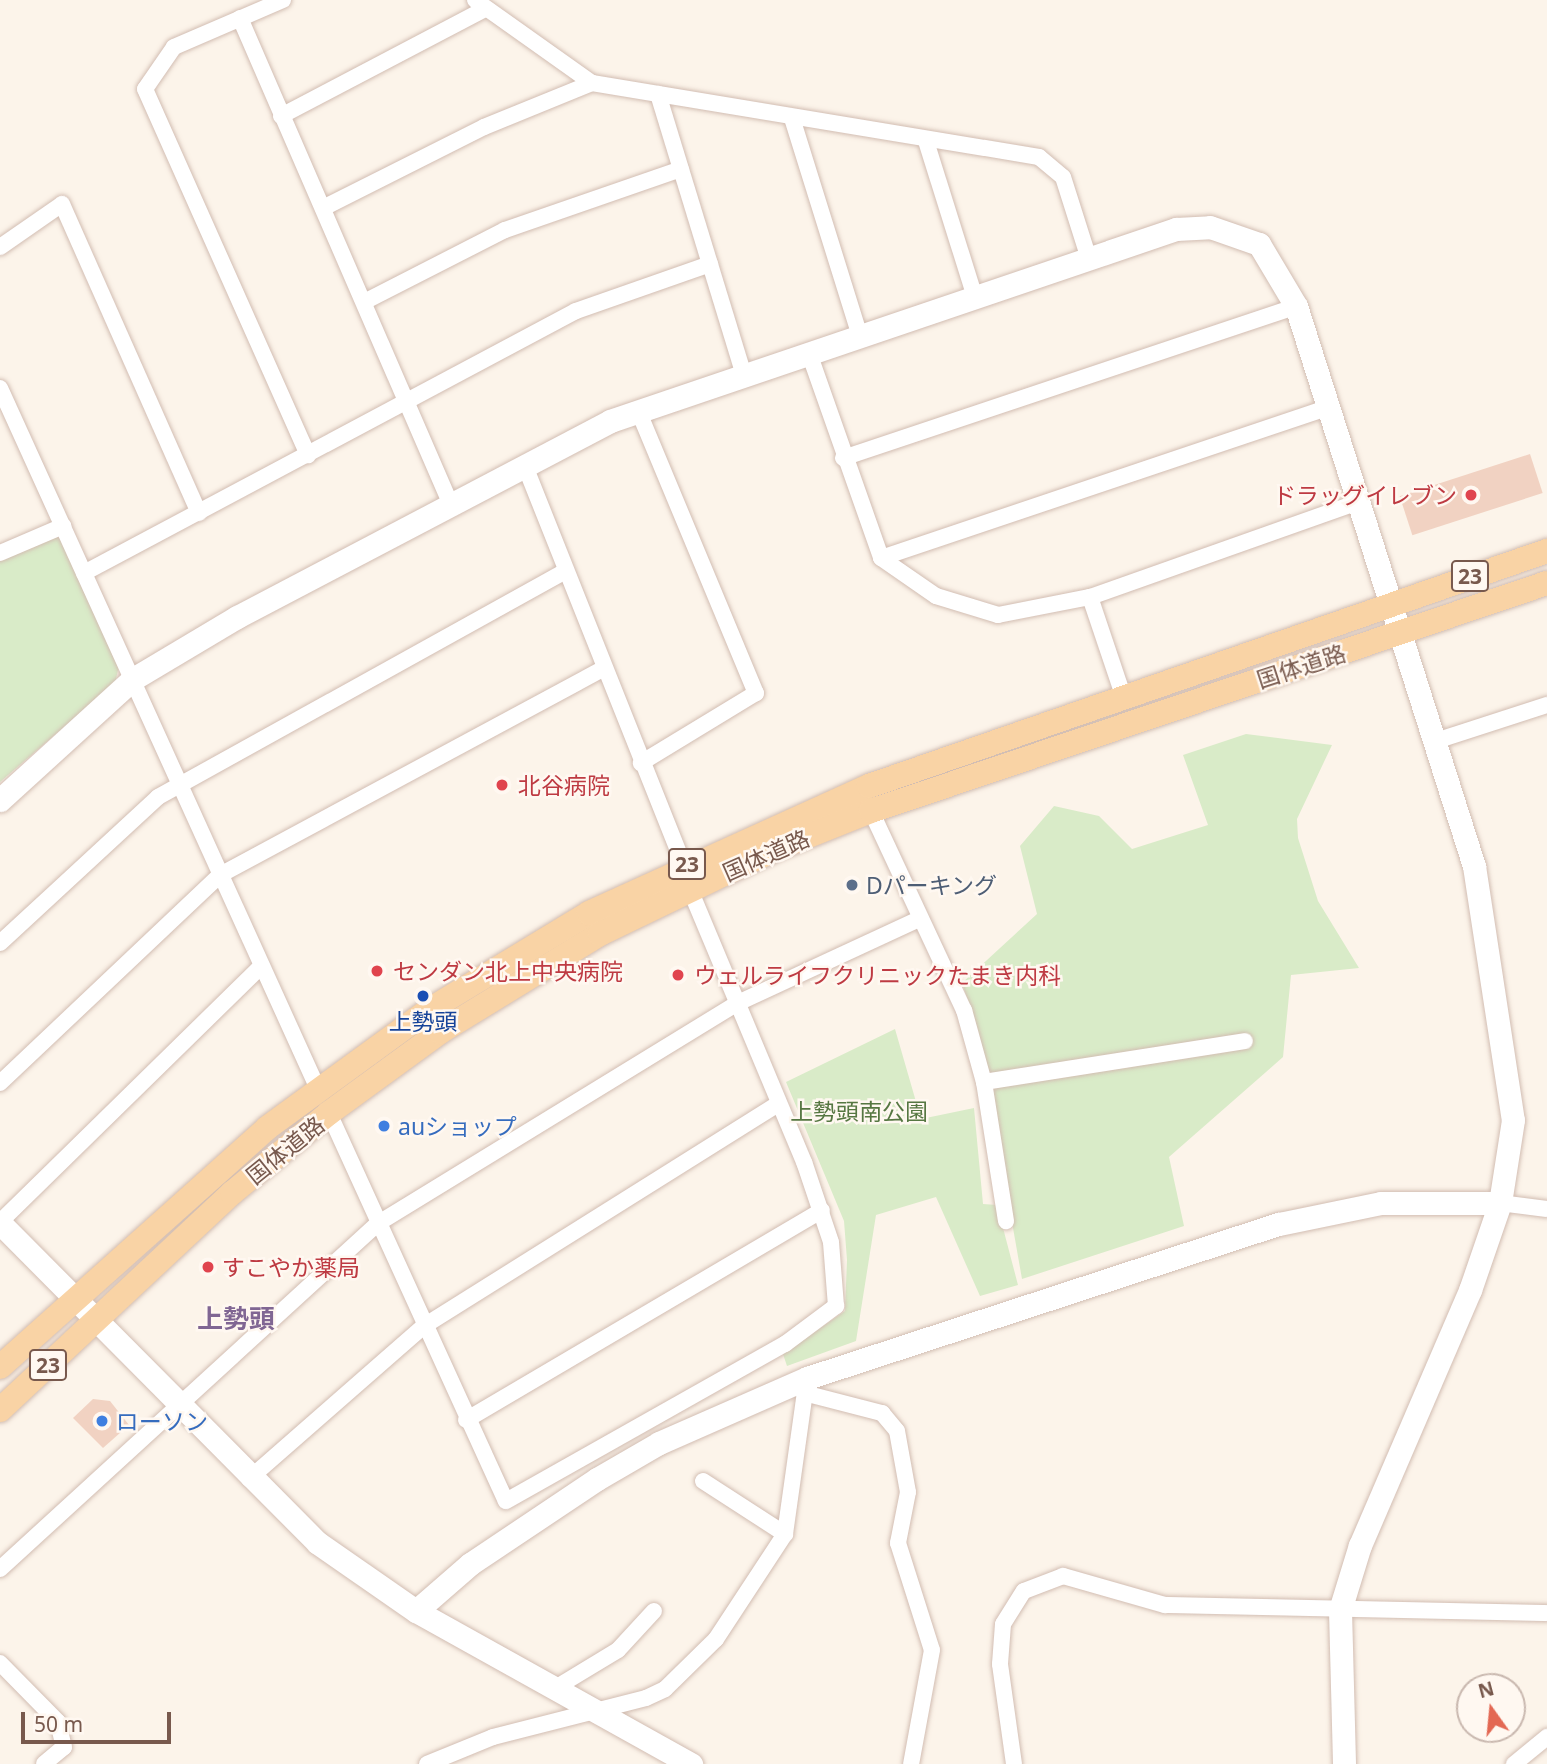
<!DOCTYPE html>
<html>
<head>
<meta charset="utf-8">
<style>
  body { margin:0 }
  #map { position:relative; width:1547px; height:1764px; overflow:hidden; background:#fcf4ea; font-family:"Noto Sans","Noto Sans JP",sans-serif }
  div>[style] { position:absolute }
  .green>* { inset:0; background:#d9ebc8 }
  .building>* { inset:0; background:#f1d2c2; transform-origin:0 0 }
  .roads { filter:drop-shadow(0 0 2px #d2bdb2) drop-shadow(0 0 2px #d2bdb2) }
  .street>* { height:16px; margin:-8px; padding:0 8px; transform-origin:8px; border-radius:8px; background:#fff }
  .secondary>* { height:23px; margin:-11.5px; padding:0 11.5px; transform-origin:11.5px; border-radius:11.5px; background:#fff }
  .primary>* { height:24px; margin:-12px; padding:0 12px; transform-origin:12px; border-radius:12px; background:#f9d3a5 }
  .dots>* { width:19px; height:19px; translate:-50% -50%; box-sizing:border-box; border:4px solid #fff8f1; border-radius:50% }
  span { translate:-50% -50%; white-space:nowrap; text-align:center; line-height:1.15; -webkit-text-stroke:5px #fff8f1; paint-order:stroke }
  .shield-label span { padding:2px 5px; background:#fff8f1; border:2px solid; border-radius:5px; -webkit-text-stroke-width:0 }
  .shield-label { font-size:21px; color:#78594d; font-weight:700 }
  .health-label { font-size:23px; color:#be3a42 }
  .right { translate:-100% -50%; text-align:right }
  .left { translate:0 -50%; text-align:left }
  .street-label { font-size:23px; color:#78594d }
  .service-label { font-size:23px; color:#4e5e75 }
  .transit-label { font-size:23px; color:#164399 }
  .park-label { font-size:23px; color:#567742 }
  .shop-label { font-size:23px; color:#366cbe }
  .quarter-label { font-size:26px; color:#806693; font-weight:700 }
  .north { position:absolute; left:1456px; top:1673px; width:70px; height:70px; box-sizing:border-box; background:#fff8f1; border:2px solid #c9b8af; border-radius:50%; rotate:345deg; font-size:19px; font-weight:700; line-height:28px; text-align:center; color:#78594d }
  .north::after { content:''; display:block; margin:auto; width:24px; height:32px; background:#e36853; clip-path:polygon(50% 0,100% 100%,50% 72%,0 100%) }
  .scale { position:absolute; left:21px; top:1712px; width:150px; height:32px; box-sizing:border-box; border:4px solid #78594d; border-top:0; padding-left:9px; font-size:21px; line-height:24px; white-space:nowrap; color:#78594d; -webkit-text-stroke:5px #fff8f1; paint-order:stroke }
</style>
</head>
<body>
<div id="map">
  <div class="green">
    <div style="clip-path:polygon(60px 532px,119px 666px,115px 683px,0 782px,0 559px)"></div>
    <div style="clip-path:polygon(1246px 734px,1332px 745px,1297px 819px,1298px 838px,1318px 901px,1359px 968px,1291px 975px,1283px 1057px,1169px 1157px,1184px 1226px,1022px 1279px,978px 1030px,962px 983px,1037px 914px,1020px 846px,1054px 806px,1099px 816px,1132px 849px,1208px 825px,1183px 755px)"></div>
    <div style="clip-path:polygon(895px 1029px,921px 1119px,974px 1108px,983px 1204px,997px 1205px,1018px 1285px,980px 1296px,936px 1197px,876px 1215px,856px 1341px,787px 1366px,783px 1354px,845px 1311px,847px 1260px,844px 1221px,786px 1082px)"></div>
  </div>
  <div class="building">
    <div style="left:1530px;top:454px;width:41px;height:137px;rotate:72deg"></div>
    <div style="clip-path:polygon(93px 1399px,110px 1401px,129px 1425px,103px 1448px,73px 1418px)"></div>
  </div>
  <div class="roads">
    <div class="street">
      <div style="left:283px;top:0;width:119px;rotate:156.7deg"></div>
      <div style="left:174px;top:47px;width:51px;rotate:124.6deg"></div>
      <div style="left:145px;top:89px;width:401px;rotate:66deg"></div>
      <div style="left:475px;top:0;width:143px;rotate:35.4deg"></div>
      <div style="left:240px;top:18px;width:531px;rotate:66.57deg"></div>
      <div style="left:658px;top:94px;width:294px;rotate:73deg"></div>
      <div style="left:281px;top:116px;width:230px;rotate:-27.7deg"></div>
      <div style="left:792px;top:118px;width:228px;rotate:72.7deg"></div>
      <div style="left:926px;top:141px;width:164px;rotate:72.6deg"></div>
      <div style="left:323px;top:208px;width:180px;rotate:-26.7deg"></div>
      <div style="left:484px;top:127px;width:117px;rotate:-22.2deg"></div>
      <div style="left:592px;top:83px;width:453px;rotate:9.4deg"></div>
      <div style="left:1039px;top:157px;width:31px;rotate:40deg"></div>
      <div style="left:1063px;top:177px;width:86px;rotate:72.4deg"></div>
      <div style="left:0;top:247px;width:75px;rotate:-34.7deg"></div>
      <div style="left:62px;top:204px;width:338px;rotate:66.1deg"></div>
      <div style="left:364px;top:302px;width:158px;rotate:-27.1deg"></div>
      <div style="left:505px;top:230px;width:186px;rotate:-19.1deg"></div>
      <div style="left:809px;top:353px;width:217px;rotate:70.6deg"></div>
      <div style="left:881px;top:558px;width:67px;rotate:34.6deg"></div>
      <div style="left:936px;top:596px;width:65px;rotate:17deg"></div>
      <div style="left:998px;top:615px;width:94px;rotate:-11.1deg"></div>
      <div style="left:1090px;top:597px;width:288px;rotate:-19.5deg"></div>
      <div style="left:0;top:388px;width:770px;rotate:65.6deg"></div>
      <div style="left:638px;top:410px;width:307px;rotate:67.4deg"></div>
      <div style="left:756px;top:693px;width:135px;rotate:148.7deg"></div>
      <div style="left:843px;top:458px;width:478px;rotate:-18.5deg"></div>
      <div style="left:525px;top:466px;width:430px;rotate:68.3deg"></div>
      <div style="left:0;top:553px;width:69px;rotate:-23.2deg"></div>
      <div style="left:881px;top:558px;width:473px;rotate:-18.6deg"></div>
      <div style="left:84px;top:573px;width:557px;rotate:-28.04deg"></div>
      <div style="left:576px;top:311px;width:142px;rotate:-19.3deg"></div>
      <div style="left:1090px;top:597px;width:103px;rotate:71.4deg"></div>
      <div style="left:1436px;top:741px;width:117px;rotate:-18deg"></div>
      <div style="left:871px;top:811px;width:220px;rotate:65deg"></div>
      <div style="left:964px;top:1010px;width:75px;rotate:74.5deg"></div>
      <div style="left:984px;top:1082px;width:141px;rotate:81deg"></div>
      <div style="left:0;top:943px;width:215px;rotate:-42.7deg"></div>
      <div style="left:158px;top:797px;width:466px;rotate:-29deg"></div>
      <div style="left:984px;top:1082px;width:264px;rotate:-8.9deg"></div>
      <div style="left:0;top:1083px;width:303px;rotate:-43.4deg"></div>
      <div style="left:220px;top:875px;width:435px;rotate:-28.3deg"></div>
      <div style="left:329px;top:1113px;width:426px;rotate:65.5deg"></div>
      <div style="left:506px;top:1501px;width:320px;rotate:-29.4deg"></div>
      <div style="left:785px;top:1344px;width:64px;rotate:-36.7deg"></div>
      <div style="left:836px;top:1306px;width:64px;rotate:-94.5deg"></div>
      <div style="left:831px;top:1242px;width:84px;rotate:-108.6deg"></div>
      <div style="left:804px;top:1162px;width:296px;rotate:-112.7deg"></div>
      <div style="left:1500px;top:1203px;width:47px;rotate:7.3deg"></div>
      <div style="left:0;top:1222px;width:364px;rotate:-44.4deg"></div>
      <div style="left:804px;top:1393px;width:81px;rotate:14.4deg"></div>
      <div style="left:882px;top:1413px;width:23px;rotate:50deg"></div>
      <div style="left:897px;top:1431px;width:62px;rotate:79.8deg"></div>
      <div style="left:908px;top:1492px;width:52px;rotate:101.1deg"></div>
      <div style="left:898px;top:1543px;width:112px;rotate:72.4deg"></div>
      <div style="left:932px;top:1650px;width:116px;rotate:100.4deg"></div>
      <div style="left:466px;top:1420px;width:413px;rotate:-30.5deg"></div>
      <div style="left:249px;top:1479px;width:232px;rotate:-41.2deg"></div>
      <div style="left:424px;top:1326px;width:418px;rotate:-32.1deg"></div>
      <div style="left:703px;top:1481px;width:98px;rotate:32.9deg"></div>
      <div style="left:0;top:1569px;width:511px;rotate:-42.46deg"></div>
      <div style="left:377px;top:1224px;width:423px;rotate:-31.5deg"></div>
      <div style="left:738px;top:1003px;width:197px;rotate:-24.9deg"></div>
      <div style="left:0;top:1663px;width:83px;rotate:45.5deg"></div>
      <div style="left:58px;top:1722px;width:26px;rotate:77deg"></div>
      <div style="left:64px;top:1747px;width:26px;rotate:140deg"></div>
      <div style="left:552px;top:1690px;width:77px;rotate:-31.2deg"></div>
      <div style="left:618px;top:1650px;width:53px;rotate:-47.3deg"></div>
      <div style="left:427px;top:1764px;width:71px;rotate:-22.2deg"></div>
      <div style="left:493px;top:1737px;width:158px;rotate:-14.3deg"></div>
      <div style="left:646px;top:1698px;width:21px;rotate:-25deg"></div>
      <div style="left:665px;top:1689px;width:71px;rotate:-44.4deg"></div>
      <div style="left:716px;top:1639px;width:126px;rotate:-56.7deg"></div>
      <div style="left:785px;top:1534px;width:158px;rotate:-82deg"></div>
      <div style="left:1014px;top:1764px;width:101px;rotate:-98deg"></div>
      <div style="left:1000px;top:1664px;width:40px;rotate:-85.7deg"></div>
      <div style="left:1003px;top:1624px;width:39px;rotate:-58deg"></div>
      <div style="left:1024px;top:1591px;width:42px;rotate:-21deg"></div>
      <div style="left:1063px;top:1576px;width:106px;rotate:15.9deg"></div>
      <div style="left:1165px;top:1605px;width:382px;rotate:1.2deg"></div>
      <div style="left:1514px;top:1764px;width:43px;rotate:-39.3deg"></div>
    </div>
    <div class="secondary">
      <div style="left:0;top:800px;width:180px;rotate:-42.3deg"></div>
      <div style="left:133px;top:679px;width:121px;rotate:-30.8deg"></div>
      <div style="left:237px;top:617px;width:421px;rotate:-27.7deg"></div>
      <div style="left:610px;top:421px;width:598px;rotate:-18.74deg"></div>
      <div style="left:1176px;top:229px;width:34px;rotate:-3deg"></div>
      <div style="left:1210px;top:227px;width:52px;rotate:19.1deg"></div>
      <div style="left:1259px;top:244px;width:72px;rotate:59.2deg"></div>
      <div style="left:1296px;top:306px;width:588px;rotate:72.37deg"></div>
      <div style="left:1474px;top:866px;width:257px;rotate:81.3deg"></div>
      <div style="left:1513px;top:1120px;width:84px;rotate:98.9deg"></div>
      <div style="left:1500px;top:1203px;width:92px;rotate:109deg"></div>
      <div style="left:1470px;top:1290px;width:278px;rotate:113.3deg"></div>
      <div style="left:1360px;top:1545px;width:68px;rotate:107.1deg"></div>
      <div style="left:1340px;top:1610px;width:154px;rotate:88.5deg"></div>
      <div style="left:0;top:1223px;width:451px;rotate:45.2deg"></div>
      <div style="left:318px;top:1543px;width:119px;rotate:34.8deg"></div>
      <div style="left:416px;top:1611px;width:315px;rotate:29.1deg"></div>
      <div style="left:416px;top:1611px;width:72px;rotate:-41deg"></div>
      <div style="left:470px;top:1564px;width:153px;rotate:-33.8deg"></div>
      <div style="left:597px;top:1479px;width:72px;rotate:-30.1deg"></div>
      <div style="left:659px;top:1443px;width:162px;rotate:-23.7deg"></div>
      <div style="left:807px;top:1378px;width:496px;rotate:-18.1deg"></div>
      <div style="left:1279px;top:1224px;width:104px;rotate:-11.6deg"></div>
      <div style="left:1381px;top:1203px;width:119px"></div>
    </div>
    <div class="primary">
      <div style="left:0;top:1367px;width:358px;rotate:-41.8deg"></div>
      <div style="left:267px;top:1128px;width:200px;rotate:-36.1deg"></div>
      <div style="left:429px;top:1010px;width:187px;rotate:-31.2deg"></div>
      <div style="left:589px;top:913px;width:307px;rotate:-24.4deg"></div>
      <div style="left:869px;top:786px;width:718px;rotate:-19.12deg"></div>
      <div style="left:0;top:1410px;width:318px;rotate:-43.1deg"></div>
      <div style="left:232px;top:1193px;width:126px;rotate:-39.5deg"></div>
      <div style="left:329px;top:1113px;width:137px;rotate:-36.1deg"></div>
      <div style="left:440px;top:1032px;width:188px;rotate:-31.5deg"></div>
      <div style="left:600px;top:934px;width:195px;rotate:-25.8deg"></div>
      <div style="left:776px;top:849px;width:102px;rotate:-21.8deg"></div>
      <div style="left:871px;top:811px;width:713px;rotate:-18.64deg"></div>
    </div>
  </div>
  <div class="dots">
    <div style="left:1471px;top:495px;background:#e0444e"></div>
    <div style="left:502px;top:785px;background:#e0444e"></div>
    <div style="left:852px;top:885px;background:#5c6f8a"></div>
    <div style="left:377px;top:971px;background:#e0444e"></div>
    <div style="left:678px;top:975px;background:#e0444e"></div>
    <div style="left:423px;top:996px;background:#1a4fb4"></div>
    <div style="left:384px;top:1126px;background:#3f7fe0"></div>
    <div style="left:208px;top:1267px;background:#e0444e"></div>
    <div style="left:102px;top:1421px;background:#3f7fe0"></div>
  </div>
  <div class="shield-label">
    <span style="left:1470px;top:576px">23</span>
    <span style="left:687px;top:864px">23</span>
    <span style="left:48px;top:1365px">23</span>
  </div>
  <div class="health-label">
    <span class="right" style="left:1457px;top:495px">ドラッグイレブン</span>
    <span class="left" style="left:518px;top:785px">北谷病院</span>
    <span class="left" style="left:393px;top:971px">センダン北上中央病院</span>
    <span class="left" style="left:694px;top:975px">ウェルライフクリニックたまき内科</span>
    <span class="left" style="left:222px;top:1267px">すこやか薬局</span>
  </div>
  <div class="street-label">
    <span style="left:1301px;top:666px;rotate:-18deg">国体道路</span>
    <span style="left:766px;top:855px;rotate:-24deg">国体道路</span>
    <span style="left:285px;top:1150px;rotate:-39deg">国体道路</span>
  </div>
  <div class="service-label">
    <span class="left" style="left:866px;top:885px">Dパーキング</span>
  </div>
  <div class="transit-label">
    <span style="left:423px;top:1021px">上勢頭</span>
  </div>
  <div class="park-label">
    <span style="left:859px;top:1111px">上勢頭南公園</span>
  </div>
  <div class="shop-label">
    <span class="left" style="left:398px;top:1126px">auショップ</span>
    <span class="left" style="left:116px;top:1421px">ローソン</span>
  </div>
  <div class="quarter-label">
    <span style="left:236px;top:1319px">上勢頭</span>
  </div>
  <div class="north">N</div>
  <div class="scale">50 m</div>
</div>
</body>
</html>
